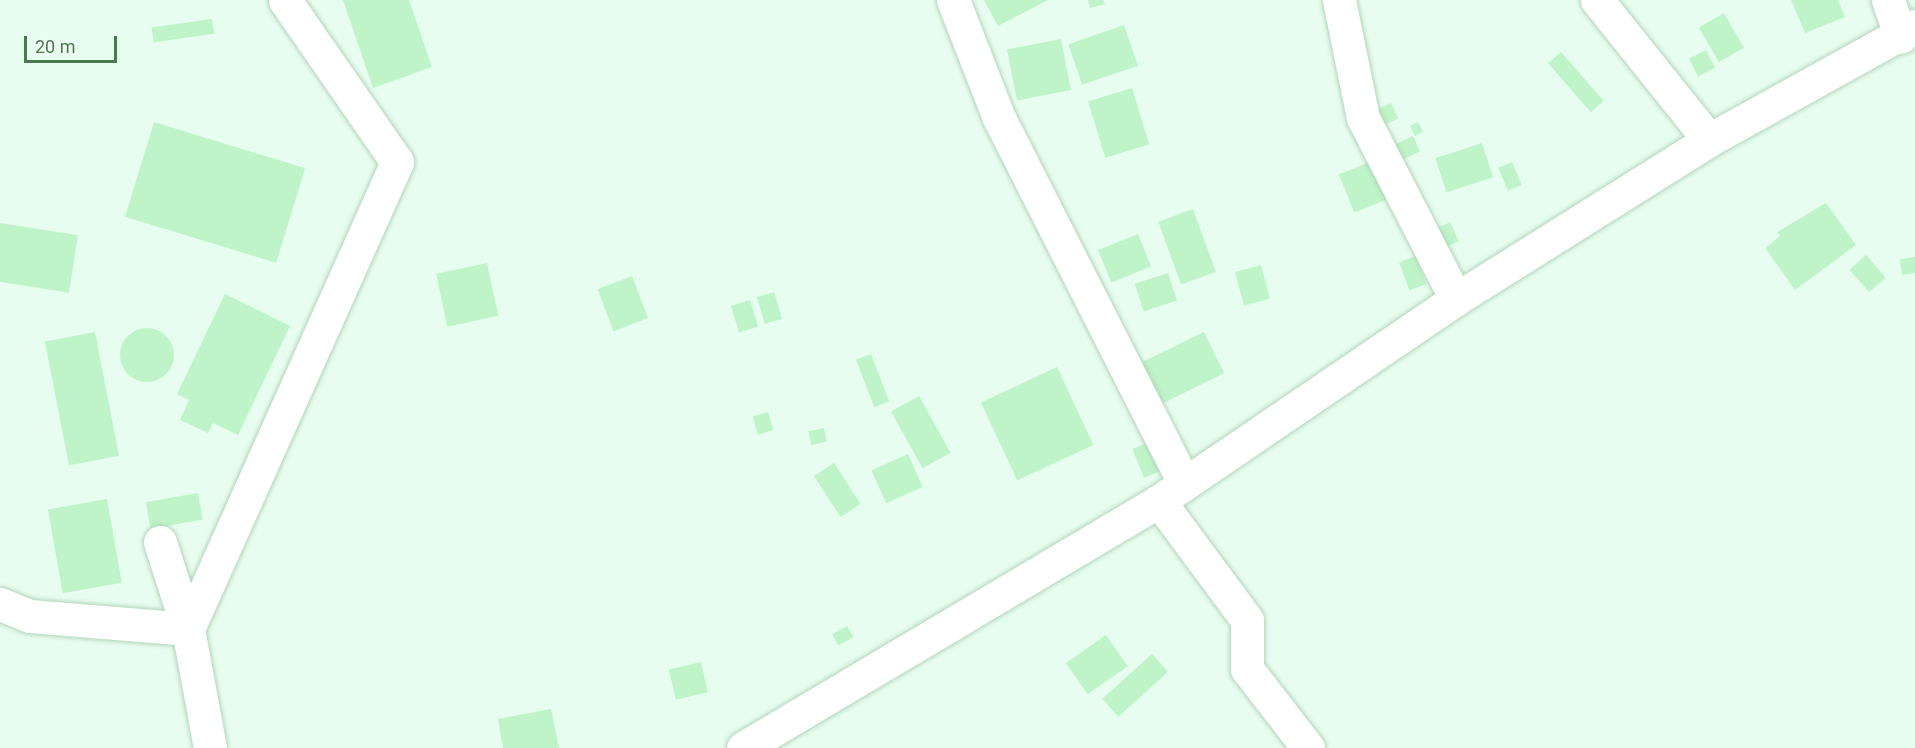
<!DOCTYPE html>
<html>
<head>
<meta charset="utf-8">
<style>
  body { margin:0 }
  #map { position:relative; width:1915px; height:748px; overflow:hidden; background:#e7fdf0; font-family:Roboto,sans-serif }
  div>[style] { position:absolute }
  .building>* { inset:0; background:#bef4c8; transform-origin:0 0 }
  .round { border-radius:50% }
  .roads { filter:drop-shadow(0 0 2px #b2d5b9) drop-shadow(0 0 2px #b2d5b9) }
  .minor>* { height:33px; margin:-16.5px; padding:0 16.5px; transform-origin:16.5px; border-radius:16.5px; background:#fff }
  span { translate:-50% -50%; white-space:nowrap; text-align:center; line-height:1.15; -webkit-text-stroke:4.5px #effff5; paint-order:stroke }
  .scale { position:absolute; left:24px; top:36px; width:93px; height:27px; box-sizing:border-box; border:3px solid #4a7950; border-top:0; padding-left:8px; font-size:18px; line-height:21px; white-space:nowrap; color:#4a7950; -webkit-text-stroke:4px #effff5; paint-order:stroke }
</style>
</head>
<body>
<div id="map">
  <div class="building">
    <div style="clip-path:polygon(343px 0,409px 0,432px 67px,373px 88px)"></div>
    <div style="clip-path:polygon(984px 0,1048px 0,998px 26px)"></div>
    <div style="clip-path:polygon(1088px 0,1103px 0,1105px 4px,1090px 8px)"></div>
    <div style="clip-path:polygon(1791px 0,1838px 0,1845px 17px,1805px 33px)"></div>
    <div style="left:1724px;top:13px;width:40px;height:29px;rotate:60deg"></div>
    <div style="left:212px;top:19px;width:15px;height:61px;rotate:82deg"></div>
    <div style="left:1124px;top:25px;width:43px;height:59px;rotate:71deg"></div>
    <div style="left:1061px;top:39px;width:52px;height:55px;rotate:79deg"></div>
    <div style="left:1706px;top:50px;width:20px;height:19px;rotate:63deg"></div>
    <div style="left:1561px;top:52px;width:65px;height:17px;rotate:49deg"></div>
    <div style="left:1132px;top:88px;width:59px;height:46px;rotate:73deg"></div>
    <div style="left:1391px;top:103px;width:17px;height:16px;rotate:65deg"></div>
    <div style="left:154px;top:122px;width:158px;height:99px;rotate:17deg"></div>
    <div style="left:1418px;top:122px;width:11px;height:9px;rotate:63deg"></div>
    <div style="left:1413px;top:136px;width:17px;height:20px;rotate:65deg"></div>
    <div style="left:1482px;top:143px;width:36px;height:49px;rotate:72deg"></div>
    <div style="left:1375px;top:160px;width:41px;height:39px;rotate:68deg"></div>
    <div style="left:1512px;top:162px;width:25px;height:15px;rotate:67deg"></div>
    <div style="clip-path:polygon(1826px 203px,1856px 245px,1795px 290px,1765px 248px,1780px 236px,1777px 232px)"></div>
    <div style="left:1193px;top:209px;width:67px;height:37px;rotate:70deg"></div>
    <div style="left:1450px;top:222px;width:21px;height:13px;rotate:65deg"></div>
    <div style="left:0;top:223px;width:79px;height:58px;rotate:9deg"></div>
    <div style="left:1138px;top:234px;width:35px;height:43px;rotate:68deg"></div>
    <div style="left:1866px;top:255px;width:30px;height:22px;rotate:49deg"></div>
    <div style="left:1416px;top:256px;width:30px;height:18px;rotate:70deg"></div>
    <div style="clip-path:polygon(1915px 257px,1915px 273px,1902px 275px,1900px 259px)"></div>
    <div style="left:487px;top:263px;width:54px;height:52px;rotate:78deg"></div>
    <div style="left:1261px;top:265px;width:35px;height:27px;rotate:75deg"></div>
    <div style="left:1168px;top:273px;width:29px;height:35px;rotate:72deg"></div>
    <div style="left:632px;top:276px;width:45px;height:37px;rotate:69deg"></div>
    <div style="left:774px;top:292px;width:28px;height:18px;rotate:73deg"></div>
    <div style="clip-path:polygon(225px 294px,290px 326px,238px 435px,213px 423px,208px 433px,180px 420px,189px 400px,177px 394px)"></div>
    <div style="left:750px;top:300px;width:28px;height:20px;rotate:73deg"></div>
    <div class="round" style="left:120px;top:328px;width:54px;height:54px"></div>
    <div style="left:95px;top:332px;width:126px;height:51px;rotate:79deg"></div>
    <div style="left:1204px;top:332px;width:46px;height:71px;rotate:64deg"></div>
    <div style="left:871px;top:354px;width:51px;height:16px;rotate:69deg"></div>
    <div style="left:1057px;top:367px;width:86px;height:84px;rotate:65deg"></div>
    <div style="left:919px;top:396px;width:65px;height:32px;rotate:61deg"></div>
    <div style="left:768px;top:412px;width:19px;height:16px;rotate:74deg"></div>
    <div style="left:824px;top:428px;width:14px;height:16px;rotate:78deg"></div>
    <div style="left:1150px;top:442px;width:31px;height:19px;rotate:68deg"></div>
    <div style="left:908px;top:454px;width:36px;height:40px;rotate:66deg"></div>
    <div style="left:834px;top:463px;width:49px;height:24px;rotate:57deg"></div>
    <div style="left:198px;top:493px;width:27px;height:53px;rotate:80deg"></div>
    <div style="left:107px;top:499px;width:85px;height:60px;rotate:80deg"></div>
    <div style="left:847px;top:626px;width:13px;height:17px;rotate:61deg"></div>
    <div style="left:1106px;top:635px;width:38px;height:49px;rotate:55deg"></div>
    <div style="left:1152px;top:654px;width:24px;height:67px;rotate:48deg"></div>
    <div style="left:701px;top:662px;width:31px;height:33px;rotate:77deg"></div>
    <div style="clip-path:polygon(551px 709px,559px 748px,503px 748px,498px 719px)"></div>
  </div>
  <div class="roads">
    <div class="minor">
      <div style="left:953px;top:0;width:127px;rotate:68.7deg"></div>
      <div style="left:999px;top:118px;width:407px;rotate:63.1deg"></div>
      <div style="left:1339px;top:0;width:120px;rotate:78.5deg"></div>
      <div style="left:1363px;top:118px;width:203px;rotate:62.8deg"></div>
      <div style="left:1597px;top:0;width:179px;rotate:51.3deg"></div>
      <div style="left:1888px;top:0;width:39px;rotate:71deg"></div>
      <div style="left:1159px;top:501px;width:148px;rotate:53.5deg"></div>
      <div style="left:1247px;top:620px;width:49px;rotate:90deg"></div>
      <div style="left:1247px;top:669px;width:100px;rotate:52.3deg"></div>
      <div style="left:160px;top:542px;width:91px;rotate:72.2deg"></div>
      <div style="left:188px;top:629px;width:121px;rotate:79.5deg"></div>
      <div style="left:0;top:604px;width:32px;rotate:22deg"></div>
      <div style="left:30px;top:616px;width:159px;rotate:4.7deg"></div>
      <div style="left:188px;top:629px;width:512px;rotate:-65.89deg"></div>
      <div style="left:397px;top:162px;width:197px;rotate:-124.7deg"></div>
      <div style="left:743px;top:748px;width:484px;rotate:-30.7deg"></div>
      <div style="left:1159px;top:501px;width:359px;rotate:-34.2deg"></div>
      <div style="left:1456px;top:299px;width:299px;rotate:-32.1deg"></div>
      <div style="left:1709px;top:140px;width:235px;rotate:-29deg"></div>
    </div>
  </div>
  <div class="scale">20 m</div>
</div>
</body>
</html>
